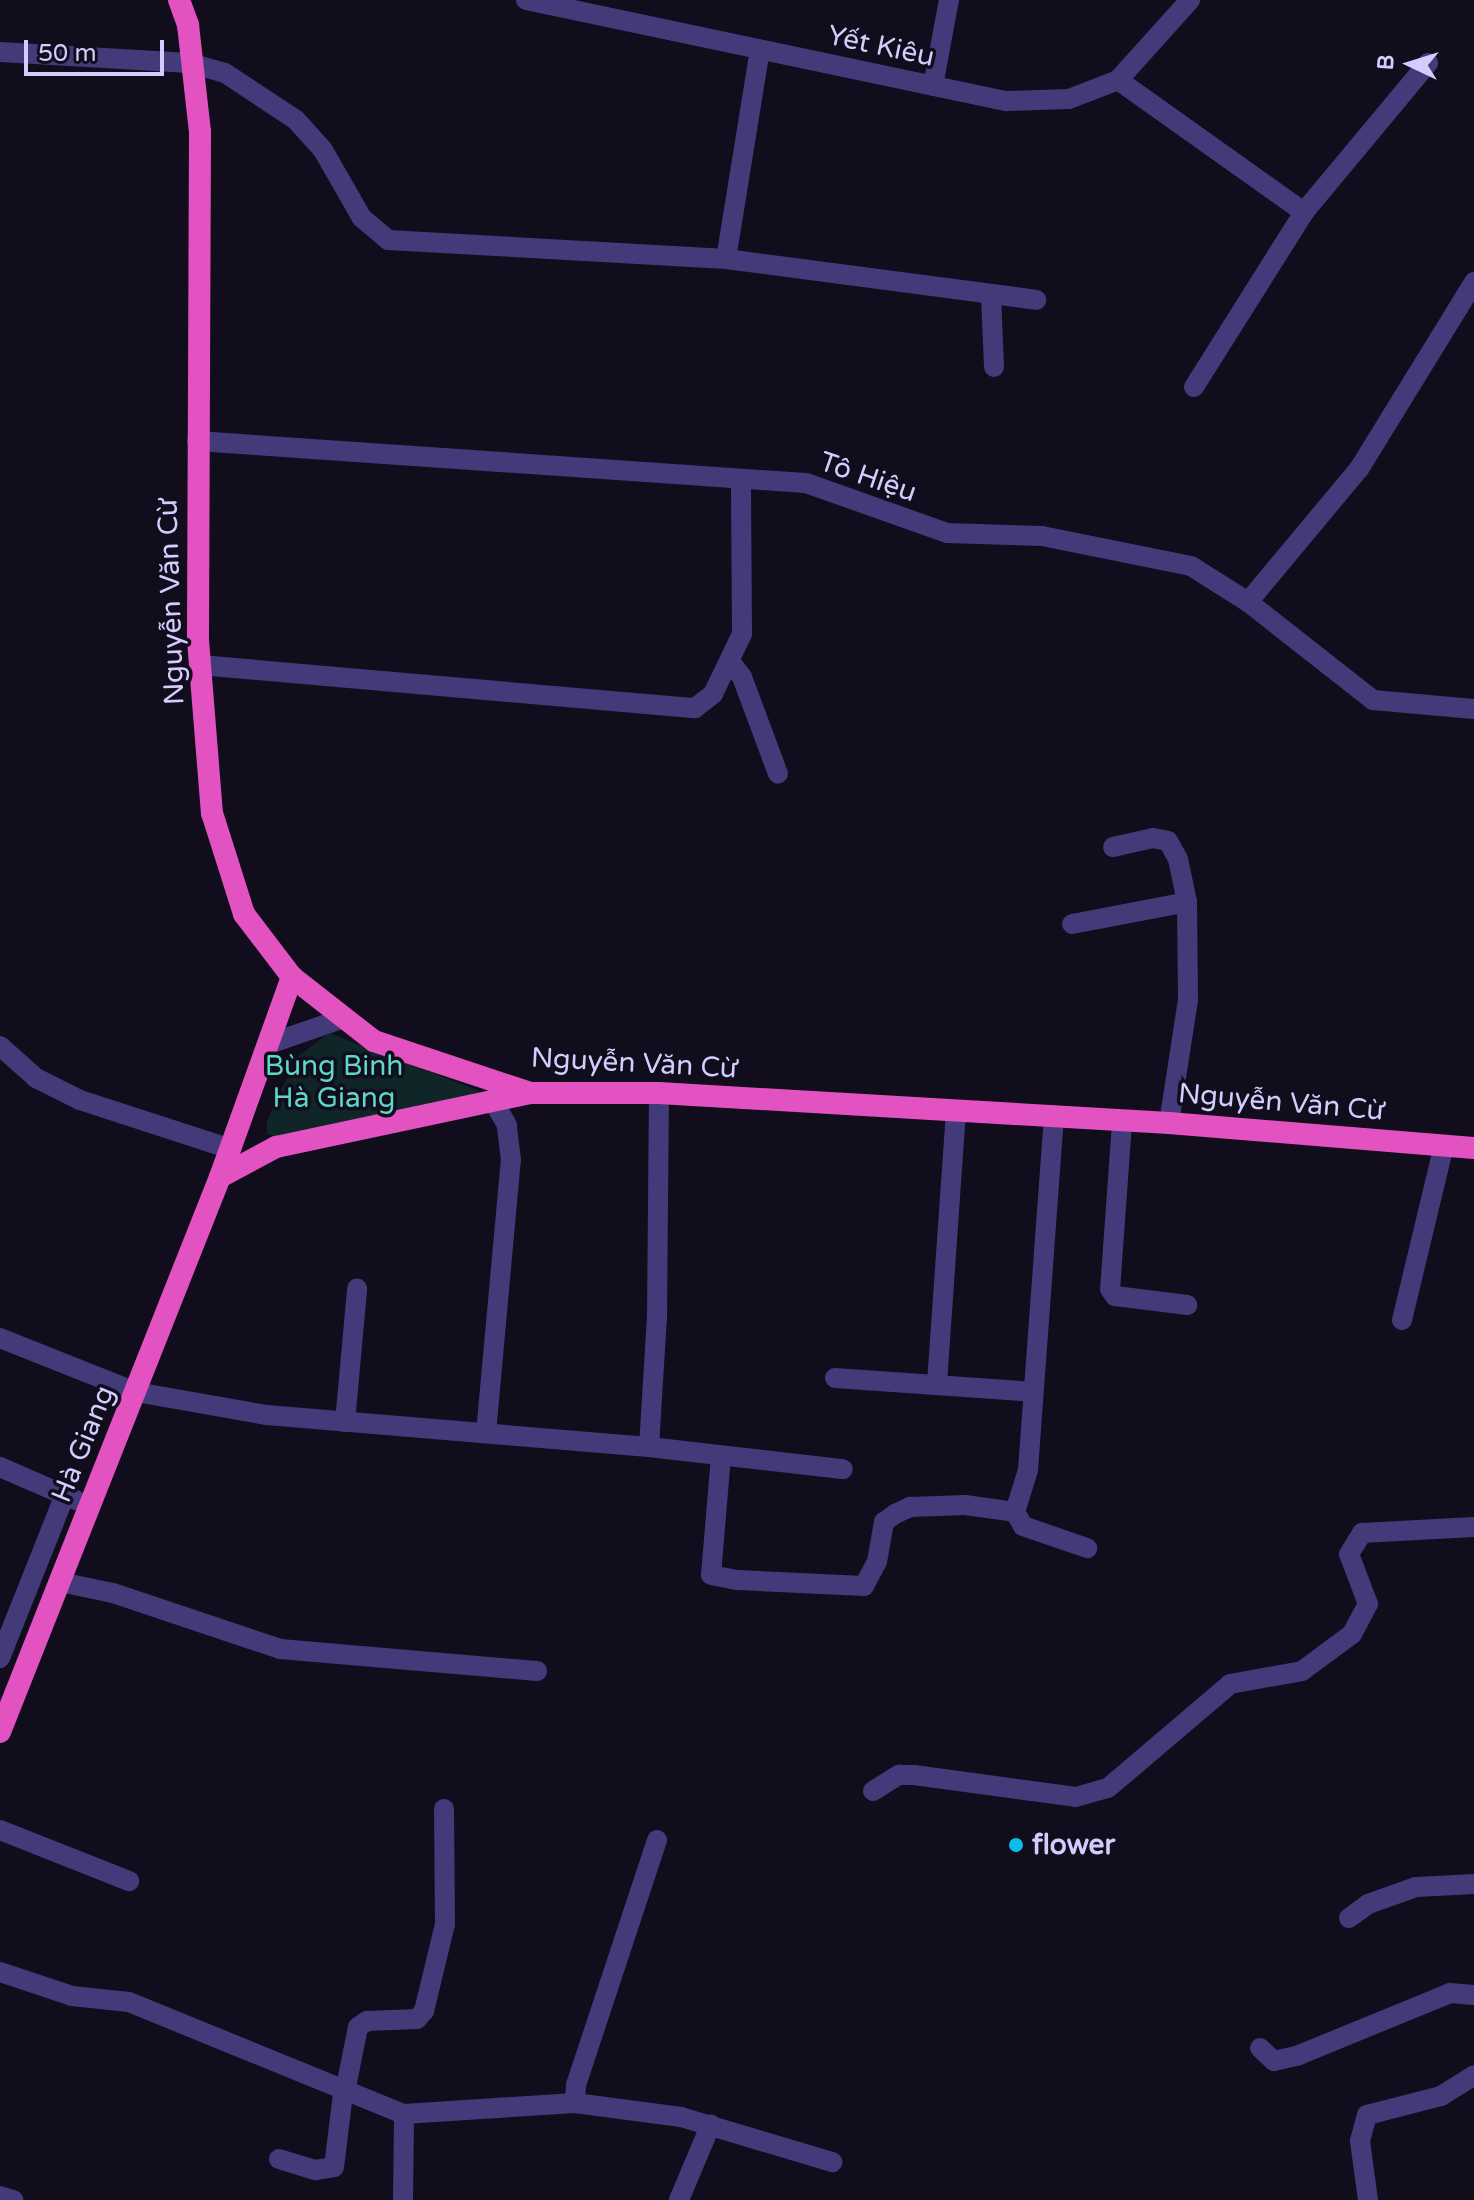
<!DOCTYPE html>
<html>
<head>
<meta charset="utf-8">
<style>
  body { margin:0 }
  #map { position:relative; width:1474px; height:2200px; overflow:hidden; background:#110d1d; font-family:"Varela Round",sans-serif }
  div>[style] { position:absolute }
  .green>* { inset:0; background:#102527 }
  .minor>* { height:20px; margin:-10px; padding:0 10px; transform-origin:10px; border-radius:10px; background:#433a7a }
  .tertiary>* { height:20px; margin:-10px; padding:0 10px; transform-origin:10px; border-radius:10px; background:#433a7a }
  .trunk>* { height:22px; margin:-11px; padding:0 11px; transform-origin:11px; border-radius:11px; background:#e252c1 }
  .dots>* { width:22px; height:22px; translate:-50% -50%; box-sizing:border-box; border:4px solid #110d1d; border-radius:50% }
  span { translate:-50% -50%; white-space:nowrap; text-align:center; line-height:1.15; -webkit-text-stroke:7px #110d1d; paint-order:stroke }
  .street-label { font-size:28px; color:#d6cbfd }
  .park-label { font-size:28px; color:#5cd8c7 }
  .poi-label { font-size:28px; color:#d6cbfd; font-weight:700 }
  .left { translate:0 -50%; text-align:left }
  .north { position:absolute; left:1370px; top:24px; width:80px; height:80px; -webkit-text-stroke:6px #110d1d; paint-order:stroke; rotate:274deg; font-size:22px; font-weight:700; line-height:32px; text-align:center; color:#d6cbfd }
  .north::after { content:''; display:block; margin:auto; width:28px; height:36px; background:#d6cbfd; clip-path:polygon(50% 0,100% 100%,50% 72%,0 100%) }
  .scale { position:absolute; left:24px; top:40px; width:140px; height:36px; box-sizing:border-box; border:4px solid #d6cbfd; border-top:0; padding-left:10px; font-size:24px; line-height:28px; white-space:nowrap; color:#d6cbfd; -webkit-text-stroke:6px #110d1d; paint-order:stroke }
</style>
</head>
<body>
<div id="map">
  <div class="green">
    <div style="clip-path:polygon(329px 1033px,477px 1090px,483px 1096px,278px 1137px,267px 1134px,267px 1121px,297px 1057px)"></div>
  </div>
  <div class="minor">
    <div style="left:0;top:52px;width:190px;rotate:3.3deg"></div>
    <div style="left:190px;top:63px;width:36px;rotate:16deg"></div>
    <div style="left:225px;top:73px;width:85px;rotate:33.5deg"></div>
    <div style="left:296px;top:120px;width:40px;rotate:48deg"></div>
    <div style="left:323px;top:150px;width:78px;rotate:60.2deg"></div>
    <div style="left:362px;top:218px;width:34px;rotate:40deg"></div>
    <div style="left:388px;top:240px;width:339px;rotate:3.2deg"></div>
    <div style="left:726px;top:259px;width:313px;rotate:7.5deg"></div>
    <div style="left:1118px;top:80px;width:228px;rotate:35.4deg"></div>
    <div style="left:933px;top:86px;width:87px;rotate:-79.5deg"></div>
    <div style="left:726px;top:259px;width:212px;rotate:-80.8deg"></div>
    <div style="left:991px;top:295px;width:72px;rotate:87.6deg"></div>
    <div style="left:1194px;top:387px;width:207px;rotate:-57.8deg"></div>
    <div style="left:1304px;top:212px;width:194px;rotate:-50.2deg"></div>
    <div style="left:197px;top:441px;width:610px;rotate:3.95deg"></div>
    <div style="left:806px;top:483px;width:150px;rotate:19.5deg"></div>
    <div style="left:947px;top:533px;width:95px;rotate:1.8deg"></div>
    <div style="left:1042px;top:536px;width:152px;rotate:11.4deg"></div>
    <div style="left:1191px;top:566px;width:67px;rotate:32.3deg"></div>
    <div style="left:1248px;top:602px;width:159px;rotate:38.1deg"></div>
    <div style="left:1373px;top:700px;width:101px;rotate:5.1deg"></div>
    <div style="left:1248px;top:602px;width:173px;rotate:-50.2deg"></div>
    <div style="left:1359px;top:469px;width:220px;rotate:-58.4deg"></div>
    <div style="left:732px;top:664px;width:16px;rotate:52deg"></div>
    <div style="left:742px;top:677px;width:103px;rotate:69.6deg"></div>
    <div style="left:200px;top:665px;width:497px;rotate:5deg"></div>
    <div style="left:695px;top:708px;width:23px;rotate:-38deg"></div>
    <div style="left:713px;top:694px;width:67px;rotate:-64.2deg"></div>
    <div style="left:742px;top:634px;width:155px;rotate:-90.4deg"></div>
    <div style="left:1113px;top:847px;width:41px;rotate:-12.7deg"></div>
    <div style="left:1153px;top:838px;width:15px;rotate:11deg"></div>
    <div style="left:1168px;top:841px;width:21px;rotate:61deg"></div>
    <div style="left:1178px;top:859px;width:44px;rotate:78.2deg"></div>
    <div style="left:1187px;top:902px;width:98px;rotate:89.4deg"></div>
    <div style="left:1188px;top:1000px;width:124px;rotate:98.8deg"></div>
    <div style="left:1072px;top:924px;width:117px;rotate:-10.8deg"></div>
    <div style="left:0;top:1046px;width:48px;rotate:41.6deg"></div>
    <div style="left:36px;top:1078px;width:49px;rotate:26.6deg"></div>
    <div style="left:80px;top:1100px;width:159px;rotate:18deg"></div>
    <div style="left:1122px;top:1123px;width:166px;rotate:94.1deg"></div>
    <div style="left:1110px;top:1289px;width:9px;rotate:54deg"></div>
    <div style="left:1115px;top:1296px;width:73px;rotate:7.1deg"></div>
    <div style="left:1402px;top:1320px;width:180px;rotate:-76.5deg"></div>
    <div style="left:0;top:1338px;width:146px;rotate:21.7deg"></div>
    <div style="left:136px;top:1392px;width:133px;rotate:10deg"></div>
    <div style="left:267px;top:1415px;width:383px;rotate:4.8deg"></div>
    <div style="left:649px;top:1447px;width:195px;rotate:6.5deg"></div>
    <div style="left:835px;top:1378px;width:199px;rotate:4deg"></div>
    <div style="left:937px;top:1383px;width:272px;rotate:-86deg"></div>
    <div style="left:345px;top:1422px;width:134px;rotate:-84.8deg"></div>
    <div style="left:486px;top:1433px;width:274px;rotate:-84.8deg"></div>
    <div style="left:511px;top:1160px;width:35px;rotate:-97deg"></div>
    <div style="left:507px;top:1125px;width:24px;rotate:-120deg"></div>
    <div style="left:649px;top:1447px;width:129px;rotate:-86.5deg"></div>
    <div style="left:657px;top:1318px;width:225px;rotate:-89.5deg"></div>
    <div style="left:721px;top:1456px;width:119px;rotate:94.8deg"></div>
    <div style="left:711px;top:1575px;width:26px;rotate:11deg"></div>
    <div style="left:737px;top:1580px;width:127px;rotate:2.7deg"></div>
    <div style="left:864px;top:1586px;width:27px;rotate:-62deg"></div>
    <div style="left:877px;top:1562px;width:41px;rotate:-80.1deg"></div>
    <div style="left:884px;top:1522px;width:14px;rotate:-36deg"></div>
    <div style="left:895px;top:1514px;width:17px;rotate:-25deg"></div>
    <div style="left:910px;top:1507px;width:55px;rotate:-2.1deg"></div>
    <div style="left:965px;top:1505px;width:50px;rotate:8deg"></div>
    <div style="left:1015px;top:1512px;width:44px;rotate:-72.8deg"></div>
    <div style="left:1028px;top:1470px;width:352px;rotate:-85.8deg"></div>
    <div style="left:1015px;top:1512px;width:16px;rotate:60deg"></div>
    <div style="left:1023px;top:1526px;width:68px;rotate:19deg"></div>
    <div style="left:60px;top:1582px;width:54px;rotate:11.7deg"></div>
    <div style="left:113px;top:1593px;width:176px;rotate:18.5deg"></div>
    <div style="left:280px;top:1649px;width:258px;rotate:4.9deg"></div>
    <div style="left:873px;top:1791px;width:31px;rotate:-32deg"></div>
    <div style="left:899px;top:1775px;width:15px"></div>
    <div style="left:914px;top:1775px;width:163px;rotate:7.7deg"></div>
    <div style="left:1076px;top:1797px;width:33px;rotate:-16deg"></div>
    <div style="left:1108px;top:1788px;width:160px;rotate:-40.4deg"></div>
    <div style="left:1230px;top:1684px;width:73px;rotate:-10.2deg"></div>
    <div style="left:1302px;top:1671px;width:62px;rotate:-36.5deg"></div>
    <div style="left:1352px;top:1634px;width:34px;rotate:-62deg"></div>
    <div style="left:1368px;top:1604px;width:53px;rotate:-110.8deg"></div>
    <div style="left:1349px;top:1554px;width:25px;rotate:-58deg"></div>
    <div style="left:1362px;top:1533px;width:112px;rotate:-3.1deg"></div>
    <div style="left:0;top:1830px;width:139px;rotate:21.6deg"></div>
    <div style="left:1349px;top:1918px;width:24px;rotate:-36deg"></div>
    <div style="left:1368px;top:1904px;width:51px;rotate:-19.5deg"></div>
    <div style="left:1416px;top:1887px;width:58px;rotate:-3deg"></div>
    <div style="left:0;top:1972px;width:76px;rotate:18.4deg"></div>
    <div style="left:72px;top:1996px;width:57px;rotate:6deg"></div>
    <div style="left:129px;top:2002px;width:297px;rotate:22.2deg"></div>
    <div style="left:404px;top:2114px;width:171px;rotate:-3.7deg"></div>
    <div style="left:575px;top:2103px;width:107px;rotate:7.5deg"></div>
    <div style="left:681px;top:2117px;width:158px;rotate:16.6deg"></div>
    <div style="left:1260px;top:2048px;width:19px;rotate:43deg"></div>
    <div style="left:1274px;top:2061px;width:26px;rotate:-13deg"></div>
    <div style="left:1299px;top:2055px;width:163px;rotate:-22.3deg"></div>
    <div style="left:1450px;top:1993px;width:24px;rotate:5deg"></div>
    <div style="left:346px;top:2087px;width:61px;rotate:-78.7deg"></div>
    <div style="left:358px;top:2027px;width:11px;rotate:-34deg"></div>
    <div style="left:367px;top:2021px;width:50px;rotate:-2.3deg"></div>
    <div style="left:417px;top:2019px;width:11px;rotate:-49deg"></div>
    <div style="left:424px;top:2011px;width:89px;rotate:-76.4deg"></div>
    <div style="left:445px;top:1924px;width:115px;rotate:-90.5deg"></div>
    <div style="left:575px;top:2103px;width:18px;rotate:-87deg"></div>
    <div style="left:576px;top:2085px;width:258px;rotate:-71.7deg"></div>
    <div style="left:279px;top:2159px;width:38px;rotate:17deg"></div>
    <div style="left:315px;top:2170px;width:19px;rotate:-9deg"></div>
    <div style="left:334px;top:2167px;width:82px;rotate:-83deg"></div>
    <div style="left:0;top:2196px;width:14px;rotate:17deg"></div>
    <div style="left:403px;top:2200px;width:86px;rotate:-89.3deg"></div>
    <div style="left:679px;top:2200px;width:82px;rotate:-67.2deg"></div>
    <div style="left:1368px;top:2200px;width:60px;rotate:-97.7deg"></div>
    <div style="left:1360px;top:2141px;width:27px;rotate:-75deg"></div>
    <div style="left:1367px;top:2115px;width:76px;rotate:-14.4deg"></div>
    <div style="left:1441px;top:2096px;width:39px;rotate:-32deg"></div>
  </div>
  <div class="tertiary">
    <div style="left:526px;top:0;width:491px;rotate:11.9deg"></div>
    <div style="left:1007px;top:101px;width:62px;rotate:-1.8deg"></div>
    <div style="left:1069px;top:99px;width:53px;rotate:-21.2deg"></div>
    <div style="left:1118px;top:80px;width:108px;rotate:-48deg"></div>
    <div style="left:269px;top:1044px;width:76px;rotate:-19.1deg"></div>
    <div style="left:0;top:1467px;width:83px;rotate:23.5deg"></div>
    <div style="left:0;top:1658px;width:175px;rotate:-68.3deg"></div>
  </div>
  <div class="trunk">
    <div style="left:179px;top:0;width:27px;rotate:70deg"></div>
    <div style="left:188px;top:25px;width:108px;rotate:83.6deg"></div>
    <div style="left:200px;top:132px;width:508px;rotate:90.23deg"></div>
    <div style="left:198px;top:640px;width:174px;rotate:85.4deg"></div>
    <div style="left:212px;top:813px;width:106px;rotate:72.4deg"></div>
    <div style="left:244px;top:914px;width:79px;rotate:52.7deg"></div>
    <div style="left:292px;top:977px;width:104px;rotate:38deg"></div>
    <div style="left:374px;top:1041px;width:164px;rotate:18.4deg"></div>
    <div style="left:530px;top:1093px;width:129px"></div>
    <div style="left:659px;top:1093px;width:511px;rotate:3.37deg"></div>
    <div style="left:1169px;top:1123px;width:306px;rotate:4.7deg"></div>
    <div style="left:220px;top:1177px;width:64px;rotate:-28.2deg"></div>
    <div style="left:276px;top:1147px;width:260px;rotate:-12deg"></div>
    <div style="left:0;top:1732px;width:597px;rotate:-68.38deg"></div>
    <div style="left:220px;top:1177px;width:213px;rotate:-70.2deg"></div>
  </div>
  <div class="dots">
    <div style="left:1016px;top:1845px;background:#0bbbea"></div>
  </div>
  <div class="street-label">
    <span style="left:881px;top:46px;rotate:12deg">Yết Kiêu</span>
    <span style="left:868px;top:477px;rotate:19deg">Tô Hiệu</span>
    <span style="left:171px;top:602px;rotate:-92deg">Nguyễn Văn Cừ</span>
    <span style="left:634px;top:1063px;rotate:3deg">Nguyễn Văn Cừ</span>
    <span style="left:1281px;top:1102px;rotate:5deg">Nguyễn Văn Cừ</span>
    <span style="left:83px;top:1444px;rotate:-68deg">Hà Giang</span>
  </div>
  <div class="park-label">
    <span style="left:334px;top:1082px">Bùng Binh<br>Hà Giang</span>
  </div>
  <div class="poi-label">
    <span class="left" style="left:1032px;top:1845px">flower</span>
  </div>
  <div class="north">B</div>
  <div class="scale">50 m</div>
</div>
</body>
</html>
